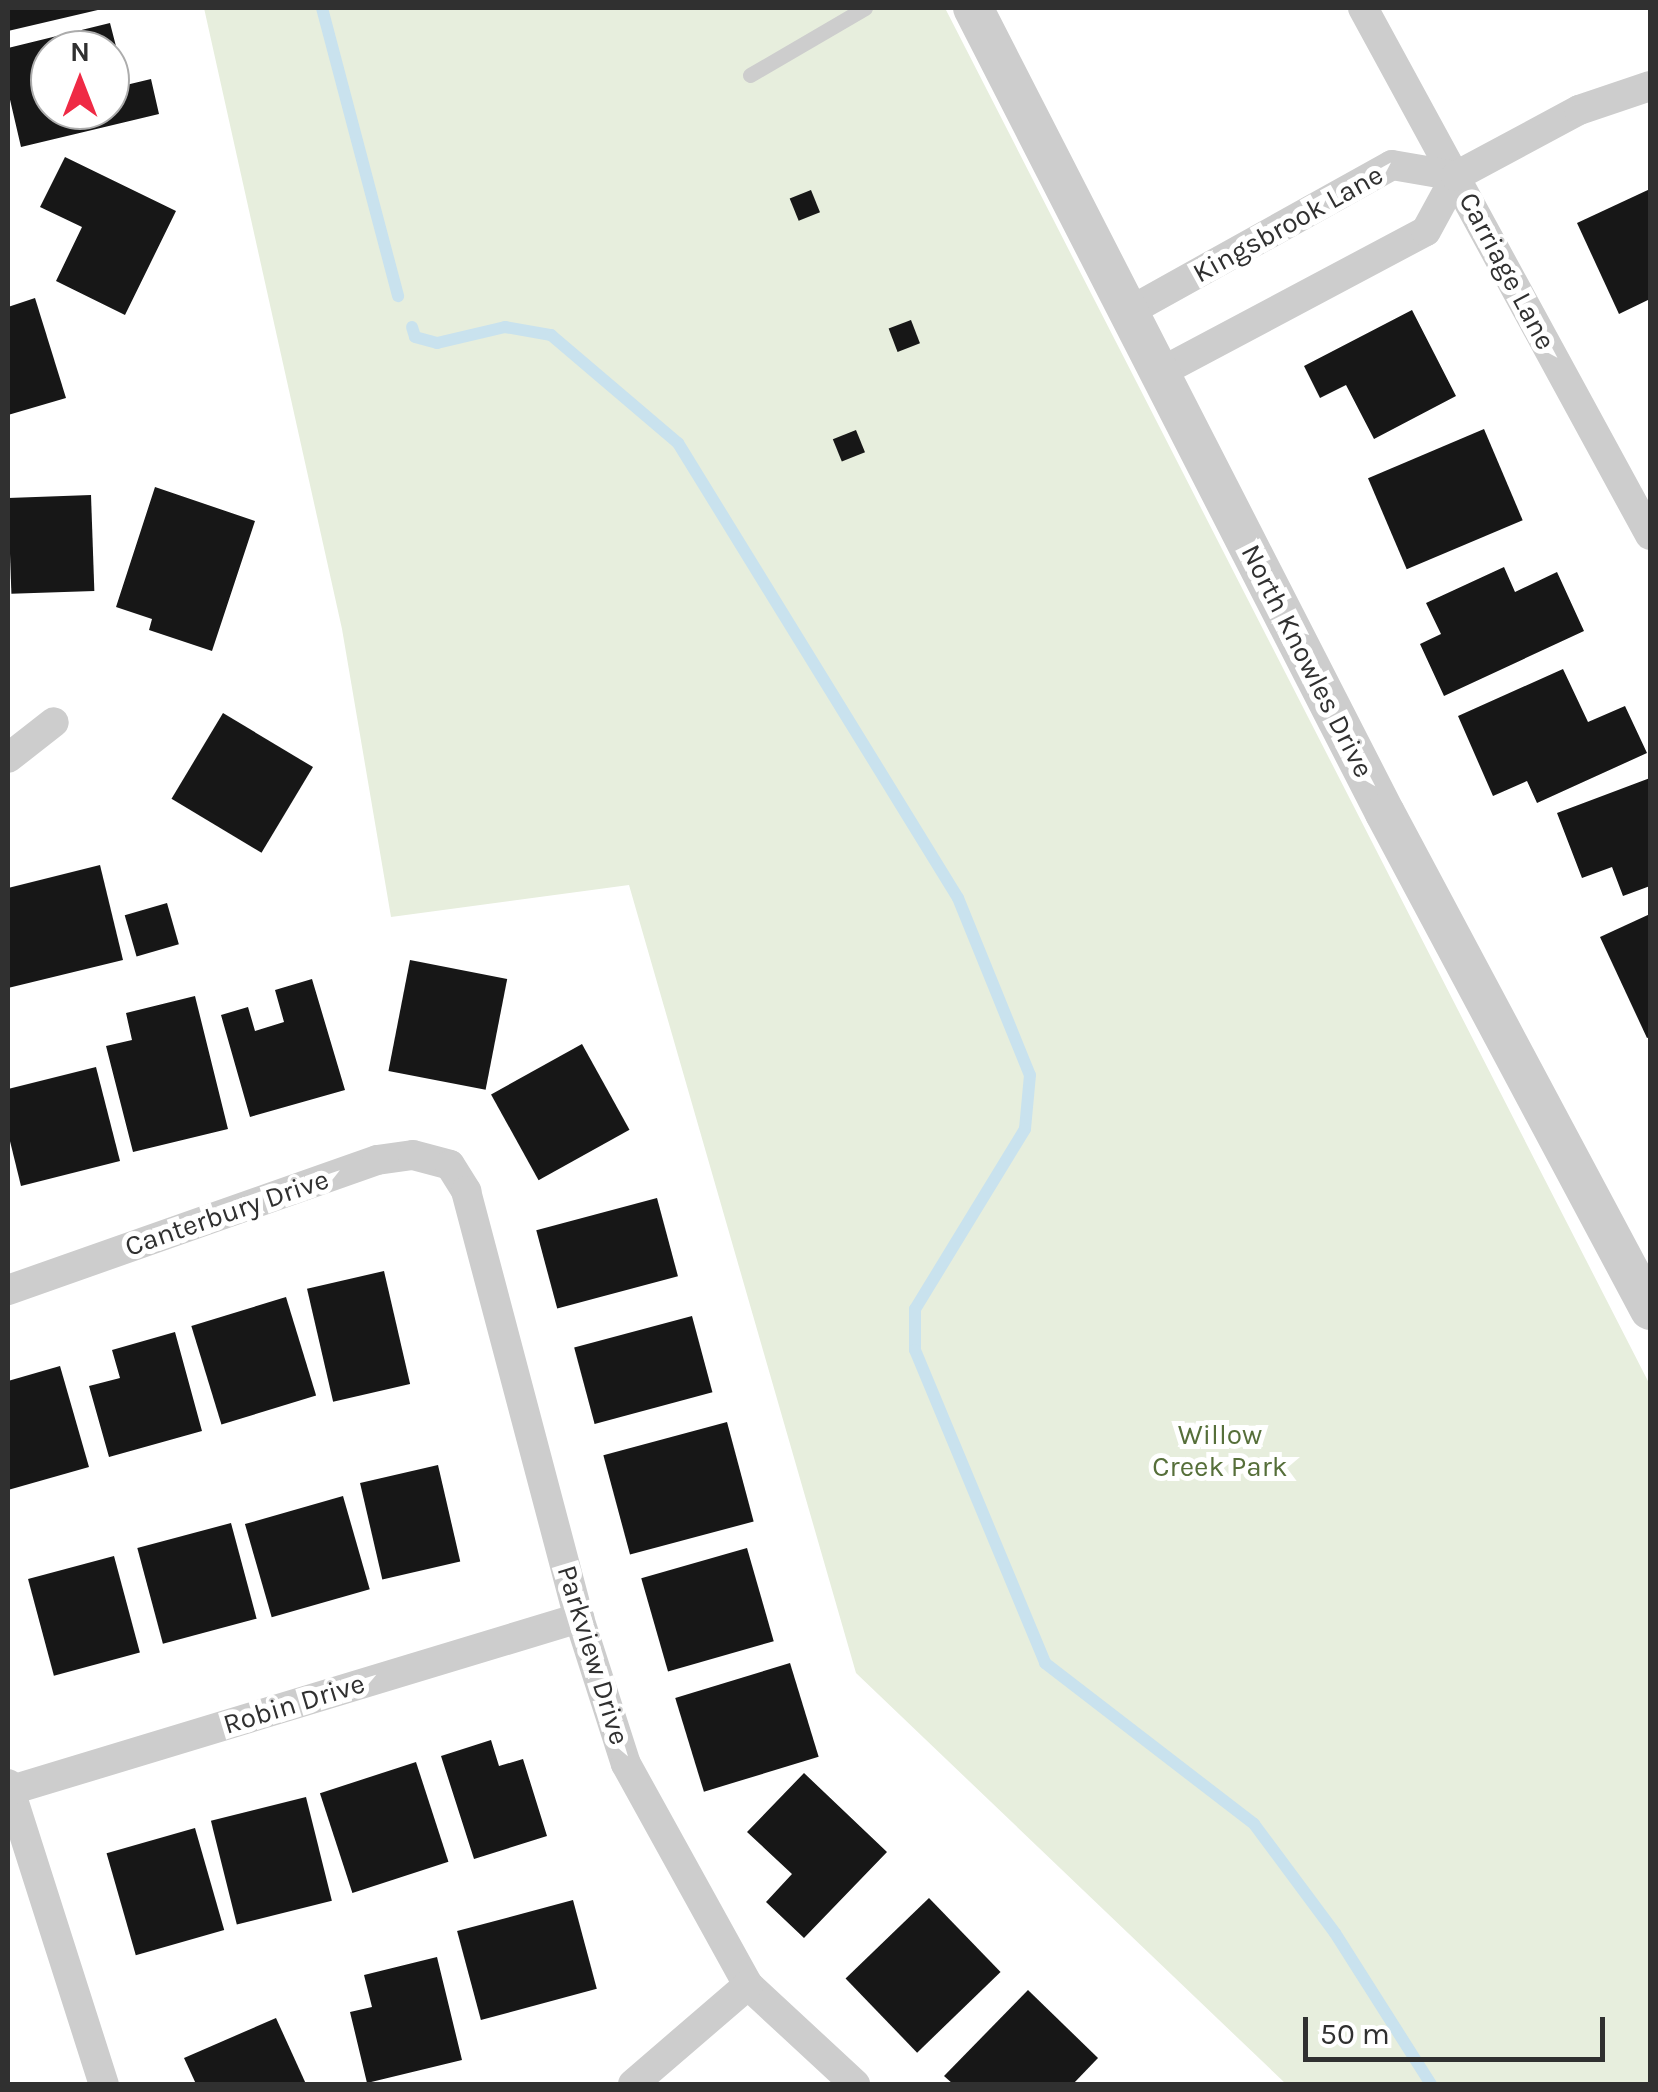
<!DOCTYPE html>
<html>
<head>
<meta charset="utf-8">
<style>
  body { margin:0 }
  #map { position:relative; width:1658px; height:2092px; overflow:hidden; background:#fff; font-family:Karla,sans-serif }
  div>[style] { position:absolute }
  .green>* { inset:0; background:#e7eedd }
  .stream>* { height:12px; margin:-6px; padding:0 6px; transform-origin:6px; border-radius:6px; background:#c9e2ee }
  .building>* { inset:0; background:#171717; transform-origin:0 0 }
  .service>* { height:15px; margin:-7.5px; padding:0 7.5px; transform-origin:7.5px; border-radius:7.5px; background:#cdcdcd }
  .minor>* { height:30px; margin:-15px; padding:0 15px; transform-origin:15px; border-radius:15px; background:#cdcdcd }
  .tertiary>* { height:40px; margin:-20px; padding:0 20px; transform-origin:20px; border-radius:20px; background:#cdcdcd }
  span { translate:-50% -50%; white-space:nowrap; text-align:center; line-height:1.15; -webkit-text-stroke:10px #fff; paint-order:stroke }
  .street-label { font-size:28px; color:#303030 }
  .park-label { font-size:28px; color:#566f3a }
  .frame { position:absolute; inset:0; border:10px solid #303030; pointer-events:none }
  .north { position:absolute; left:30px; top:30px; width:100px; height:100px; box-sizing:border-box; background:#fff; border:2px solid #acacac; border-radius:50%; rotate:0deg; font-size:28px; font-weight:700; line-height:40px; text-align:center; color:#303030 }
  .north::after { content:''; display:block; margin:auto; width:35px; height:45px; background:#ef2a45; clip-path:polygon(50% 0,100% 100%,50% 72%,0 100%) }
  .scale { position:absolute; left:1303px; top:2017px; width:302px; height:45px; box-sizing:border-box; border:5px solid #303030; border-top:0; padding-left:12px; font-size:30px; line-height:35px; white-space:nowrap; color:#303030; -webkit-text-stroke:8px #fff; paint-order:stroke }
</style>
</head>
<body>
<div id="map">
  <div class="green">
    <div style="clip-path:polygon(204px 8px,945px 8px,1650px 1385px,1650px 2084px,1286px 2084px,856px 1673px,629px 885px,391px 917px,342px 629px)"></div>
  </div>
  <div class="stream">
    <div style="left:322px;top:8px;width:298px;rotate:75.2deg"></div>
    <div style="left:412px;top:327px;width:10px;rotate:73deg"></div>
    <div style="left:415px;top:337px;width:23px;rotate:15deg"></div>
    <div style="left:437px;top:343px;width:70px;rotate:-13.2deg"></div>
    <div style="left:505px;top:327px;width:47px;rotate:9.9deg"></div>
    <div style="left:551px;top:335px;width:167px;rotate:40.4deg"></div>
    <div style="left:678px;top:443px;width:534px;rotate:58.39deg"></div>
    <div style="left:958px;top:898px;width:191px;rotate:67.9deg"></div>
    <div style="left:1030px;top:1075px;width:54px;rotate:95.3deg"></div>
    <div style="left:1025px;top:1129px;width:211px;rotate:121.4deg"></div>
    <div style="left:915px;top:1309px;width:41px;rotate:90deg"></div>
    <div style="left:915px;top:1350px;width:339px;rotate:67.4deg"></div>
    <div style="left:1045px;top:1663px;width:264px;rotate:37.6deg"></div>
    <div style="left:1254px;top:1824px;width:136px;rotate:53.4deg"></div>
    <div style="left:1335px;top:1933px;width:179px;rotate:57.6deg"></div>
  </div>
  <div class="building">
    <div style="clip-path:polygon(8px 8px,102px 8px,102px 9px,8px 31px)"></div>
    <div style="clip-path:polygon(evenodd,110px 23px,126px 85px,151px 79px,159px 114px,21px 147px,8px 91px,8px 48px,110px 23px,50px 50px,110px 50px,110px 110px,50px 110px,50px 50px)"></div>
    <div style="clip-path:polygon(65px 157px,176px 211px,125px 315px,56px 281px,82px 227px,40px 207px)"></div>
    <div style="clip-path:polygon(1650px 189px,1650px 299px,1619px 314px,1577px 223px)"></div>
    <div style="left:811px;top:190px;width:24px;height:23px;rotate:68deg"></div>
    <div style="clip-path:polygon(35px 298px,66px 398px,8px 415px,8px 307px)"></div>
    <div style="clip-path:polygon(1412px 310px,1456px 396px,1374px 439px,1346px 385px,1320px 398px,1304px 366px)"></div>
    <div style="left:911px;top:320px;width:25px;height:24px;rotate:69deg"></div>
    <div style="left:1484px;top:429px;width:99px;height:126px;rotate:67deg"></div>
    <div style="left:856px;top:430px;width:24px;height:25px;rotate:68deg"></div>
    <div style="clip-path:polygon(155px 487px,255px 521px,212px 651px,149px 630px,152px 619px,116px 607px)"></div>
    <div style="left:91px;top:495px;width:96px;height:83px;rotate:88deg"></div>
    <div style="clip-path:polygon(1504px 567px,1515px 592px,1557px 572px,1584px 631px,1444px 696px,1420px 644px,1441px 634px,1426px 603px)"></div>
    <div style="clip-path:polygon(1563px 669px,1588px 722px,1625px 706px,1647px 753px,1537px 803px,1527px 781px,1493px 796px,1458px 716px)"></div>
    <div style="left:223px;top:713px;width:105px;height:100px;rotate:31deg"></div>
    <div style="clip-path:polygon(1650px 778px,1650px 886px,1623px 896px,1612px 867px,1582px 878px,1557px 813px)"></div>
    <div style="clip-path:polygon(100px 865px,123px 960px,8px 988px,8px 888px)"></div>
    <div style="left:167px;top:903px;width:43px;height:44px;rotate:74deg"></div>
    <div style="clip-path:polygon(1650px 914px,1650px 1037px,1647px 1038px,1600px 937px)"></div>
    <div style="left:410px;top:960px;width:99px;height:113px;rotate:11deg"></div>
    <div style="clip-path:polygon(312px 979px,345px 1090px,250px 1117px,221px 1015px,248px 1007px,255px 1031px,284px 1022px,275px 990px)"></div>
    <div style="clip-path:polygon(195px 996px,228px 1129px,133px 1152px,106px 1046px,132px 1040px,126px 1013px)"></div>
    <div style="left:582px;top:1044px;width:98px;height:104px;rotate:61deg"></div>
    <div style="clip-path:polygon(96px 1067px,120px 1161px,21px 1186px,8px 1133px,8px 1089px)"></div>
    <div style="left:657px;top:1198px;width:81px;height:125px;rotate:75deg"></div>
    <div style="left:384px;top:1271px;width:116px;height:79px;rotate:77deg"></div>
    <div style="left:286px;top:1297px;width:103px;height:99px;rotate:73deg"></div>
    <div style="left:692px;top:1316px;width:79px;height:122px;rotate:75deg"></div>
    <div style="clip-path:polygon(175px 1332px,202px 1431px,109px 1457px,89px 1386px,120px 1378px,112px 1350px)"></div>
    <div style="clip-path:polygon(60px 1366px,89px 1467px,8px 1490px,8px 1381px)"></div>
    <div style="left:727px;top:1422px;width:103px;height:128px;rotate:75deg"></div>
    <div style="left:438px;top:1465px;width:99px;height:80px;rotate:77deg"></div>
    <div style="left:343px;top:1496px;width:97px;height:102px;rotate:74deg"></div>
    <div style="left:231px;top:1523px;width:99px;height:97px;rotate:75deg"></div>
    <div style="left:747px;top:1548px;width:97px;height:110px;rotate:74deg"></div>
    <div style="left:114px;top:1556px;width:100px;height:89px;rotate:75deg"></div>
    <div style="left:790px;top:1663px;width:98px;height:120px;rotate:73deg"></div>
    <div style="clip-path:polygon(491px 1740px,499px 1766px,523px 1759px,547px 1836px,474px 1859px,441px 1756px)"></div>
    <div style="left:416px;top:1762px;width:105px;height:101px;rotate:72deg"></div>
    <div style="clip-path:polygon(804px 1773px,887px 1852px,804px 1938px,766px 1902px,792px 1874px,747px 1832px)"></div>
    <div style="left:306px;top:1797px;width:107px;height:98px;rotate:76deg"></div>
    <div style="left:195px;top:1828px;width:106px;height:92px;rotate:74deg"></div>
    <div style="left:929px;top:1898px;width:103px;height:116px;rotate:46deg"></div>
    <div style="left:573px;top:1900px;width:92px;height:120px;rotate:75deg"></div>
    <div style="clip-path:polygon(437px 1957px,462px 2060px,367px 2083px,350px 2012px,372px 2007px,364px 1975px)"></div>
    <div style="clip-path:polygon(1028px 1990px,1098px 2058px,1073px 2084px,953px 2084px,944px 2076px)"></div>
    <div style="clip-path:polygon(276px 2018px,306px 2084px,196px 2084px,184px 2058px)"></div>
  </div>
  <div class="service">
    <div style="left:750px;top:75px;width:133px;rotate:-30.2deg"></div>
  </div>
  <div class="minor">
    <div style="left:1363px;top:8px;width:600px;rotate:61.43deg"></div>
    <div style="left:1128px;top:312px;width:302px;rotate:-29.1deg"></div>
    <div style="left:1392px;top:165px;width:65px;rotate:9.8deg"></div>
    <div style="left:1159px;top:373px;width:302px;rotate:-28deg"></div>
    <div style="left:1426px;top:231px;width:63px;rotate:-61.4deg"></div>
    <div style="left:1456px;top:176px;width:140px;rotate:-28.2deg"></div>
    <div style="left:1579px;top:110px;width:75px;rotate:-18.7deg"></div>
    <div style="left:8px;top:758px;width:58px;rotate:-38deg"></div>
    <div style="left:8px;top:1290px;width:391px;rotate:-19.4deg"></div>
    <div style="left:377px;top:1160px;width:36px;rotate:-8deg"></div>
    <div style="left:413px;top:1155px;width:38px;rotate:15deg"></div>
    <div style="left:450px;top:1165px;width:31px;rotate:58deg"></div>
    <div style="left:466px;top:1191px;width:442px;rotate:75.2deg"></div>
    <div style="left:579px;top:1618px;width:153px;rotate:72.2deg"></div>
    <div style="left:626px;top:1764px;width:252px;rotate:61.1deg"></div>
    <div style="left:748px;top:1985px;width:146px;rotate:42.8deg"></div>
    <div style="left:8px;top:1784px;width:315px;rotate:72.3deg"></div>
    <div style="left:8px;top:1791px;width:597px;rotate:-16.86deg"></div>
    <div style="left:633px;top:2084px;width:152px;rotate:-40.7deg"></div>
  </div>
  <div class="tertiary">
    <div style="left:973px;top:8px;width:904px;rotate:62.9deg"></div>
    <div style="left:1385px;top:813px;width:563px;rotate:61.93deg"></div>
  </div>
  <div class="street-label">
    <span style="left:1288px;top:224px;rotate:-29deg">Kingsbrook Lane</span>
    <span style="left:1507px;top:271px;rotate:62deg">Carriage Lane</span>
    <span style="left:1307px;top:661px;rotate:63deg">North Knowles Drive</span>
    <span style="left:227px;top:1213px;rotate:-19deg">Canterbury Drive</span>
    <span style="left:593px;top:1655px;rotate:73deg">Parkview Drive</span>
    <span style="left:294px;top:1704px;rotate:-17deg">Robin Drive</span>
  </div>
  <div class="park-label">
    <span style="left:1220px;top:1451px">Willow<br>Creek Park</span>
  </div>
  <div class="frame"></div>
  <div class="north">N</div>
  <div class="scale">50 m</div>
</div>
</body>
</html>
